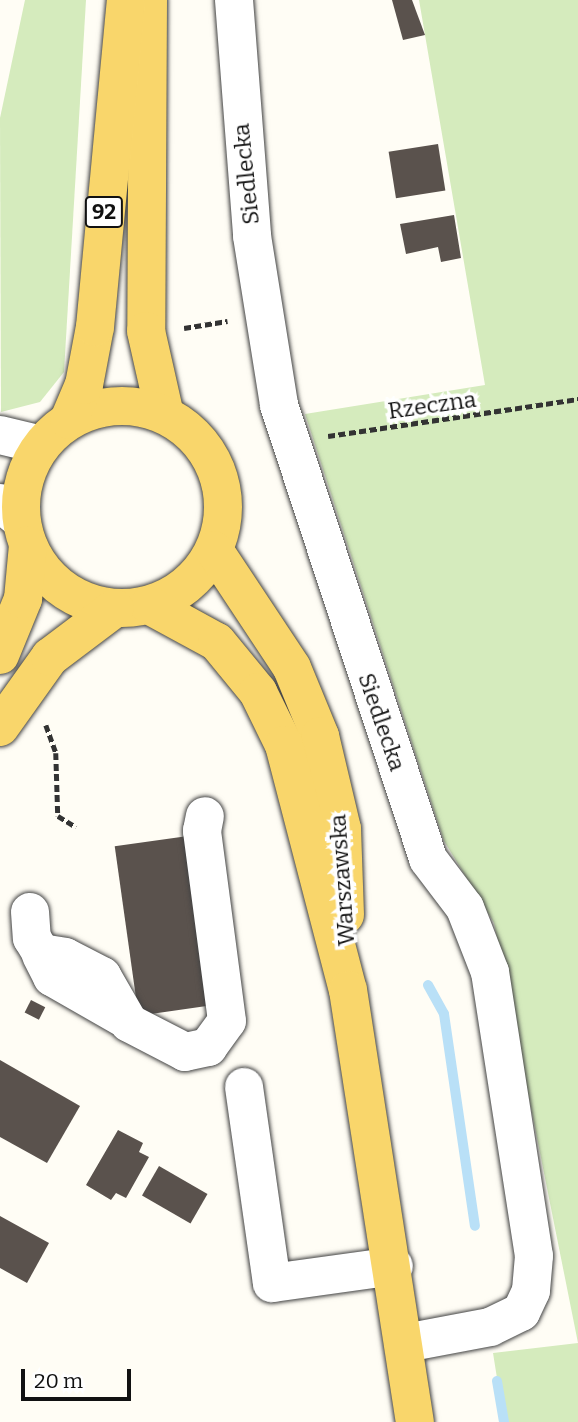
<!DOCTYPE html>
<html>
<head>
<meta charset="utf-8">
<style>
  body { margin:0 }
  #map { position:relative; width:578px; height:1422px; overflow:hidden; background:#fffdf5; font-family:Bitter,serif }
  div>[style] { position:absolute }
  .green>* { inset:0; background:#d5ebbd }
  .stream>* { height:10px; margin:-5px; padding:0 5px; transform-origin:5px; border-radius:5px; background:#b9e0f7 }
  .building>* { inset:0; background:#5a524d; transform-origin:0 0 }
  .path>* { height:4.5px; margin-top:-2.25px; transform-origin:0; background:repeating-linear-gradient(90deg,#333 0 7px,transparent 0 10.5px) }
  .roads { filter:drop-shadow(0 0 2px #444) drop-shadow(0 0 2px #444) }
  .minor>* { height:38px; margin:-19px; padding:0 19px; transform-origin:19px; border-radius:19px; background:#fff }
  .major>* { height:38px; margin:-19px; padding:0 19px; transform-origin:19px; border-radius:19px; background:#f9d66b }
  .major>.ring { margin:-19px; padding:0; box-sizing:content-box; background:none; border:38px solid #f9d66b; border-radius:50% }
  span { translate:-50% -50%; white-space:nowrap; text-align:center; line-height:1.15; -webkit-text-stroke:7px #fff; paint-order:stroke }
  .shield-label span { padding:2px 5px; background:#fff; border:2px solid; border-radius:5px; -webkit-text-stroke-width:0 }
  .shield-label { font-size:21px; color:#111; font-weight:700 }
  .street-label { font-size:23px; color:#111 }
  .scale { position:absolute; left:21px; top:1369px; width:110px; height:32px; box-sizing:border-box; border:4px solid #111; border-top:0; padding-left:9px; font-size:21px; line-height:24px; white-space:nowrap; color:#111; -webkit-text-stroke:5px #fff; paint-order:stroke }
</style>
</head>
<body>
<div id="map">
  <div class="green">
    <div style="clip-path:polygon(25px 0,86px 0,64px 372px,40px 402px,1px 412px,0 118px)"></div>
    <div style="clip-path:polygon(419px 0,578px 0,578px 1422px,504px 1422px,493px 1353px,578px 1343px,494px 923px,444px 841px,305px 414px,485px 385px)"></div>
  </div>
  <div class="stream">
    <div style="left:428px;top:985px;width:33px;rotate:61deg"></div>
    <div style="left:444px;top:1014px;width:214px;rotate:81.7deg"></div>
    <div style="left:497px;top:1381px;width:42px;rotate:80.3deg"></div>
  </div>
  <div class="building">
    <div style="clip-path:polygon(392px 0,412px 0,425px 35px,403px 40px)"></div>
    <div style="left:438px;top:144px;width:47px;height:50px;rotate:81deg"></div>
    <div style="clip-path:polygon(454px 215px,461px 258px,441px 262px,438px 247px,406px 254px,400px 224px)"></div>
    <div style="left:188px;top:836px;width:171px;height:74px;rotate:82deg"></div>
    <div style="left:31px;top:1000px;width:16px;height:14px;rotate:27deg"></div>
    <div style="clip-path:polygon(0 1060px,80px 1106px,47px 1163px,0 1137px)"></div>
    <div style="clip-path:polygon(118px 1130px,143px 1143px,139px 1152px,149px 1157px,126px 1198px,116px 1193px,111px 1200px,86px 1185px)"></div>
    <div style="left:159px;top:1166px;width:56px;height:34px;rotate:30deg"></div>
    <div style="clip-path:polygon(0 1216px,49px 1243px,27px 1283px,0 1268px)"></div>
  </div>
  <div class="path">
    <div style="left:184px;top:328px;width:44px;rotate:-9.2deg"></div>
    <div style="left:328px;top:436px;width:253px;rotate:-8.4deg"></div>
    <div style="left:46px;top:725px;width:30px;rotate:70deg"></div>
    <div style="left:56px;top:753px;width:63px;rotate:88.2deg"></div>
    <div style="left:58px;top:816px;width:21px;rotate:31deg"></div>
  </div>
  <div class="roads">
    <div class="minor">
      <div style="left:234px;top:0;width:237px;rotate:85.6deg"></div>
      <div style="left:252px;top:236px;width:171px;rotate:80.9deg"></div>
      <div style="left:279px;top:405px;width:478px;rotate:71.8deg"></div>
      <div style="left:428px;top:859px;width:61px;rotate:52.9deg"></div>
      <div style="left:465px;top:908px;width:69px;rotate:68.7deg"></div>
      <div style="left:490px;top:972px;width:287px;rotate:81.2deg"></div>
      <div style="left:534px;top:1256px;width:35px;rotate:95deg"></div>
      <div style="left:531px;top:1291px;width:23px;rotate:115deg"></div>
      <div style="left:521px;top:1312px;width:34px;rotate:154deg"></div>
      <div style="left:490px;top:1327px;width:86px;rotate:169.3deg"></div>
      <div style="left:0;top:435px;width:43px;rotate:13.4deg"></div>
      <div style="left:0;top:503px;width:27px;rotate:39deg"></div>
      <div style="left:30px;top:912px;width:26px;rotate:86deg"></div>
      <div style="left:32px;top:938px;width:17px;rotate:59deg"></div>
      <div style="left:41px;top:953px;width:24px;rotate:9deg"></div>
      <div style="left:65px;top:957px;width:42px;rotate:27.2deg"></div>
      <div style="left:102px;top:976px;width:54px;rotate:60.1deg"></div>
      <div style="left:129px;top:1023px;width:63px;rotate:27.4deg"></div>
      <div style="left:185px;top:1052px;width:24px;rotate:-12deg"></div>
      <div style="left:208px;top:1047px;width:32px;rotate:-54deg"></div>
      <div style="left:227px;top:1021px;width:192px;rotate:-97.5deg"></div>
      <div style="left:202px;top:831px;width:15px;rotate:-79deg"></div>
      <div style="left:41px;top:955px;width:25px;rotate:63deg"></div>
      <div style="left:52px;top:977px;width:81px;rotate:29.7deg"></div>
      <div style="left:244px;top:1087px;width:198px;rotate:81.9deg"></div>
      <div style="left:272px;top:1283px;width:123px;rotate:-7.9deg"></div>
    </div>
    <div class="major">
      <div style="left:148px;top:0;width:331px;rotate:90.3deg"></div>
      <div style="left:146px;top:331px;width:86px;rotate:77.3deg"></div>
      <div class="ring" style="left:21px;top:406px;width:164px;height:164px"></div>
      <div style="left:69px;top:420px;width:38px;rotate:-67deg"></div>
      <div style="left:84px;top:385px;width:59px;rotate:-79.3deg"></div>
      <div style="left:95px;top:327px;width:328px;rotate:-84.6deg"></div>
      <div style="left:214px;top:550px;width:141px;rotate:56.5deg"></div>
      <div style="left:292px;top:668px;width:74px;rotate:67.6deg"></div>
      <div style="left:320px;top:736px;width:96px;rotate:76.7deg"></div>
      <div style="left:342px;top:829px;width:86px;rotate:88deg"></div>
      <div style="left:149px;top:605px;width:77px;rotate:28.6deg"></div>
      <div style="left:217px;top:642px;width:65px;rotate:50.6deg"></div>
      <div style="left:258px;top:692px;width:59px;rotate:63.9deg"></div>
      <div style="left:284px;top:745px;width:253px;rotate:75.4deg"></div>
      <div style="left:348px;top:990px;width:437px;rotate:81.2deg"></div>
      <div style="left:0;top:655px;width:61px;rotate:-67.7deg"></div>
      <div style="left:23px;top:599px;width:54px;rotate:-84.7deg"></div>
      <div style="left:0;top:727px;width:86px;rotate:-54.5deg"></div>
      <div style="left:50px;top:657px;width:81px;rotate:-37deg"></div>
    </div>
  </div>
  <div class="shield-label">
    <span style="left:104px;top:212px">92</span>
  </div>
  <div class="street-label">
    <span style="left:246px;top:174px;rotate:-96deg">Siedlecka</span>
    <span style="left:432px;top:405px;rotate:-8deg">Rzeczna</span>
    <span style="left:382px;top:722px;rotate:71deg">Siedlecka</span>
    <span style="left:342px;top:880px;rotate:-94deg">Warszawska</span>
  </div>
  <div class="scale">20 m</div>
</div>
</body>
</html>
